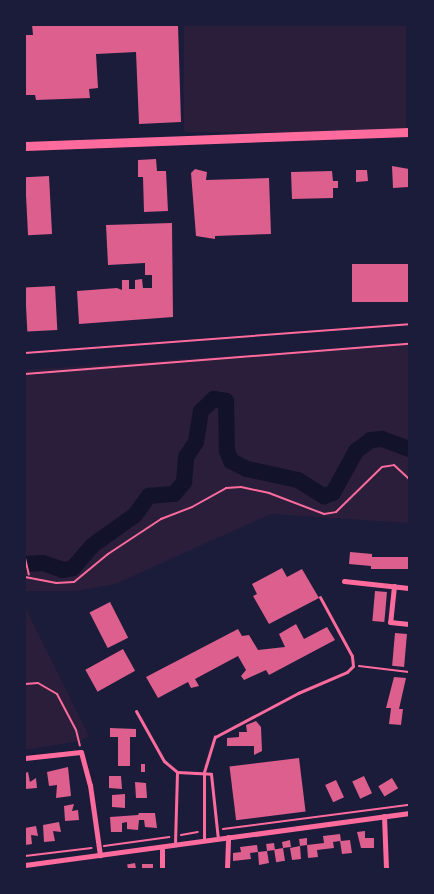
<!DOCTYPE html>
<html>
<head>
<meta charset="utf-8">
<style>
  body { margin:0 }
  #map { position:relative; width:434px; height:894px; overflow:hidden; background:#1b1b3a; font-family:Manrope,sans-serif }
  div>[style] { position:absolute }
  .green>* { inset:0; background:#2a1e3b; transform-origin:0 0 }
  .river>* { height:16px; margin:-8px; padding:0 8px; transform-origin:8px; border-radius:8px; background:#12122b }
  .building>* { inset:0; background:#dd5f8e; transform-origin:0 0 }
  .path>* { height:2px; margin:-1px; padding:0 1px; transform-origin:1px; border-radius:1px; background:#ff6b9d }
  .service>* { height:3px; margin:-1.5px; padding:0 1.5px; transform-origin:1.5px; border-radius:1.5px; background:#ff6b9d }
  .minor>* { height:5px; margin:-2.5px; padding:0 2.5px; transform-origin:2.5px; border-radius:2.5px; background:#ff6b9d }
  .secondary>* { height:9px; margin:-4.5px; padding:0 4.5px; transform-origin:4.5px; border-radius:4.5px; background:#ff6b9d }
  span { translate:-50% -50%; white-space:nowrap; text-align:center; line-height:1.15; -webkit-text-stroke:5px #1b1b3a; paint-order:stroke }
  .frame { position:absolute; inset:0; border:26px solid #1b1b3a; pointer-events:none }
</style>
</head>
<body>
<div id="map">
  <div class="green">
    <div style="left:184px;top:25px;width:222px;height:107px"></div>
    <div style="clip-path:polygon(409px 344px,409px 523px,271px 514px,115px 584px,76px 591px,25px 591px,25px 370px)"></div>
    <div style="clip-path:polygon(25px 607px,89px 736px,80px 741px,25px 750px)"></div>
  </div>
  <div class="river">
    <div style="left:25px;top:564px;width:18px;rotate:-3deg"></div>
    <div style="left:43px;top:563px;width:21px;rotate:19deg"></div>
    <div style="left:63px;top:570px;width:10px;rotate:-11deg"></div>
    <div style="left:73px;top:568px;width:30px;rotate:-49deg"></div>
    <div style="left:93px;top:545px;width:52px;rotate:-35.5deg"></div>
    <div style="left:135px;top:515px;width:24px;rotate:-54deg"></div>
    <div style="left:149px;top:496px;width:25px;rotate:-5deg"></div>
    <div style="left:174px;top:494px;width:16px;rotate:-50deg"></div>
    <div style="left:184px;top:482px;width:25px;rotate:-85deg"></div>
    <div style="left:186px;top:457px;width:18px;rotate:-56deg"></div>
    <div style="left:196px;top:442px;width:31px;rotate:-81deg"></div>
    <div style="left:201px;top:411px;width:18px;rotate:-43deg"></div>
    <div style="left:214px;top:399px;width:12px;rotate:9deg"></div>
    <div style="left:226px;top:401px;width:50px;rotate:88.9deg"></div>
    <div style="left:227px;top:451px;width:11px;rotate:68deg"></div>
    <div style="left:231px;top:461px;width:18px;rotate:27deg"></div>
    <div style="left:247px;top:469px;width:52px;rotate:12.2deg"></div>
    <div style="left:298px;top:480px;width:31px;rotate:32deg"></div>
    <div style="left:324px;top:496px;width:9px;rotate:-18deg"></div>
    <div style="left:333px;top:493px;width:48px;rotate:-61.3deg"></div>
    <div style="left:356px;top:451px;width:19px;rotate:-36deg"></div>
    <div style="left:371px;top:440px;width:11px;rotate:-5deg"></div>
    <div style="left:382px;top:439px;width:29px;rotate:20deg"></div>
  </div>
  <div class="building">
    <div style="clip-path:polygon(32px 25px,178px 25px,181px 122px,139px 124px,136px 52px,96px 54px,98px 88px,89px 89px,90px 98px,36px 100px,35px 95px,25px 95px,25px 35px,33px 35px)"></div>
    <div style="clip-path:polygon(156px 159px,157px 171px,166px 171px,168px 211px,144px 212px,143px 177px,138px 177px,138px 160px)"></div>
    <div style="clip-path:polygon(392px 166px,409px 169px,409px 187px,393px 188px)"></div>
    <div style="clip-path:polygon(195px 169px,207px 172px,206px 180px,269px 178px,271px 234px,215px 236px,215px 239px,196px 236px,191px 173px)"></div>
    <div style="clip-path:polygon(356px 170px,367px 170px,368px 181px,356px 182px)"></div>
    <div style="clip-path:polygon(332px 171px,333px 181px,338px 181px,338px 188px,333px 188px,333px 198px,292px 199px,291px 172px)"></div>
    <div style="left:49px;top:176px;width:58px;height:24px;rotate:87deg"></div>
    <div style="clip-path:polygon(172px 223px,173px 317px,79px 324px,77px 291px,117px 288px,122px 290px,122px 280px,129px 280px,129px 289px,135px 289px,135px 280px,142px 279px,143px 288px,152px 288px,152px 275px,145px 275px,145px 263px,108px 265px,106px 225px)"></div>
    <div style="left:409px;top:264px;width:38px;height:57px;rotate:90deg"></div>
    <div style="left:55px;top:286px;width:44px;height:30px;rotate:87deg"></div>
    <div style="clip-path:polygon(350px 552px,372px 554px,372px 557px,409px 557px,409px 569px,371px 569px,371px 566px,349px 564px)"></div>
    <div style="clip-path:polygon(282px 568px,287px 577px,302px 569px,319px 598px,269px 624px,253px 596px,257px 594px,252px 584px)"></div>
    <div style="left:375px;top:591px;width:12px;height:30px;rotate:5deg"></div>
    <div style="left:110px;top:602px;width:40px;height:23px;rotate:63deg"></div>
    <div style="clip-path:polygon(296px 624px,304px 639px,327px 627px,335px 640px,269px 675px,266px 670px,244px 680px,241px 676px,246px 670px,238px 656px,195px 679px,199px 686px,191px 688px,188px 682px,158px 698px,146px 677px,238px 629px,242px 636px,249px 635px,258px 650px,285px 647px,279px 634px)"></div>
    <div style="left:395px;top:633px;width:12px;height:33px;rotate:5deg"></div>
    <div style="left:123px;top:649px;width:25px;height:43px;rotate:61deg"></div>
    <div style="clip-path:polygon(394px 677px,406px 678px,399px 709px,403px 709px,401px 725px,389px 724px,391px 708px,386px 708px)"></div>
    <div style="clip-path:polygon(256px 721px,261px 727px,262px 751px,254px 755px,254px 746px,227px 746px,227px 738px,239px 737px,239px 732px,247px 732px,246px 725px)"></div>
    <div style="clip-path:polygon(110px 728px,136px 729px,136px 737px,130px 737px,130px 766px,118px 766px,118px 737px,110px 737px)"></div>
    <div style="left:299px;top:758px;width:54px;height:70px;rotate:83deg"></div>
    <div style="left:141px;top:764px;width:4px;height:8px"></div>
    <div style="clip-path:polygon(68px 767px,71px 796px,56px 798px,57px 785px,49px 786px,47px 772px)"></div>
    <div style="clip-path:polygon(28px 772px,30px 782px,36px 778px,37px 788px,25px 789px,25px 773px)"></div>
    <div style="clip-path:polygon(109px 776px,121px 776px,122px 789px,109px 788px)"></div>
    <div style="left:364px;top:776px;width:19px;height:13px;rotate:65deg"></div>
    <div style="left:392px;top:778px;width:12px;height:16px;rotate:59deg"></div>
    <div style="left:336px;top:780px;width:19px;height:12px;rotate:65deg"></div>
    <div style="clip-path:polygon(135px 782px,146px 783px,147px 798px,136px 798px)"></div>
    <div style="clip-path:polygon(125px 794px,125px 808px,112px 807px,112px 795px)"></div>
    <div style="clip-path:polygon(74px 804px,72px 811px,78px 810px,79px 820px,65px 821px,64px 806px)"></div>
    <div style="clip-path:polygon(139px 813px,155px 813px,157px 828px,145px 827px,144px 820px,139px 820px,138px 830px,127px 829px,127px 822px,122px 823px,122px 832px,111px 832px,110px 817px,138px 815px)"></div>
    <div style="clip-path:polygon(59px 822px,61px 832px,53px 831px,55px 841px,44px 842px,43px 825px)"></div>
    <div style="clip-path:polygon(36px 826px,38px 836px,31px 835px,32px 844px,25px 845px,25px 828px)"></div>
    <div style="clip-path:polygon(365px 831px,365px 838px,374px 838px,374px 848px,361px 848px,357px 832px)"></div>
    <div style="clip-path:polygon(340px 834px,341px 841px,350px 840px,352px 853px,342px 854px,340px 841px,333px 842px,334px 848px,317px 850px,318px 857px,308px 858px,307px 845px,300px 846px,299px 839px,307px 838px,307px 845px,324px 843px,323px 836px)"></div>
    <div style="clip-path:polygon(290px 840px,291px 847px,283px 848px,282px 842px)"></div>
    <div style="left:274px;top:843px;width:7px;height:8px;rotate:82deg"></div>
    <div style="clip-path:polygon(257px 845px,258px 852px,250px 853px,251px 859px,233px 861px,233px 853px,241px 852px,240px 847px)"></div>
    <div style="clip-path:polygon(300px 846px,301px 859px,292px 860px,290px 848px)"></div>
    <div style="left:283px;top:848px;width:13px;height:9px;rotate:81deg"></div>
    <div style="clip-path:polygon(267px 851px,269px 863px,259px 865px,258px 852px)"></div>
    <div style="left:135px;top:863px;width:5px;height:8px;rotate:79deg"></div>
    <div style="left:142px;top:864px;width:11px;height:5px"></div>
  </div>
  <div class="path">
    <div style="left:25px;top:353px;width:385px;rotate:-4.3deg"></div>
    <div style="left:25px;top:374px;width:385px;rotate:-4.5deg"></div>
    <div style="left:409px;top:486px;width:32px;rotate:90deg"></div>
    <div style="left:25px;top:558px;width:17px;rotate:77deg"></div>
    <div style="left:25px;top:577px;width:32px;rotate:11deg"></div>
    <div style="left:56px;top:583px;width:18px;rotate:-3deg"></div>
    <div style="left:74px;top:582px;width:44px;rotate:-39.5deg"></div>
    <div style="left:108px;top:554px;width:64px;rotate:-33.4deg"></div>
    <div style="left:161px;top:519px;width:33px;rotate:-21deg"></div>
    <div style="left:192px;top:507px;width:39px;rotate:-29deg"></div>
    <div style="left:226px;top:488px;width:15px;rotate:-4deg"></div>
    <div style="left:241px;top:487px;width:29px;rotate:12deg"></div>
    <div style="left:269px;top:493px;width:59px;rotate:20.9deg"></div>
    <div style="left:324px;top:514px;width:12px;rotate:-9deg"></div>
    <div style="left:336px;top:512px;width:64px;rotate:-44.4deg"></div>
    <div style="left:382px;top:467px;width:12px;rotate:-9deg"></div>
    <div style="left:394px;top:465px;width:21px;rotate:43deg"></div>
    <div style="left:359px;top:666px;width:50px;rotate:6.8deg"></div>
    <div style="left:25px;top:684px;width:13px;rotate:-4deg"></div>
    <div style="left:38px;top:683px;width:22px;rotate:30deg"></div>
    <div style="left:57px;top:694px;width:41px;rotate:62.2deg"></div>
    <div style="left:76px;top:730px;width:16px;rotate:76deg"></div>
    <div style="left:223px;top:829px;width:188px;rotate:-7.4deg"></div>
    <div style="left:181px;top:835px;width:17px;rotate:-10deg"></div>
    <div style="left:104px;top:846px;width:66px;rotate:-7.9deg"></div>
    <div style="left:25px;top:856px;width:67px;rotate:-6.8deg"></div>
  </div>
  <div class="service">
    <div style="left:136px;top:711px;width:57px;rotate:60.8deg"></div>
    <div style="left:164px;top:761px;width:17px;rotate:40deg"></div>
    <div style="left:204px;top:840px;width:68px;rotate:-90deg"></div>
    <div style="left:204px;top:772px;width:37px;rotate:-73deg"></div>
    <div style="left:215px;top:737px;width:94px;rotate:-27.9deg"></div>
    <div style="left:298px;top:693px;width:53px;rotate:-23.2deg"></div>
    <div style="left:347px;top:672px;width:8px;rotate:-45deg"></div>
    <div style="left:353px;top:666px;width:10px;rotate:-96deg"></div>
    <div style="left:352px;top:656px;width:67px;rotate:-118.5deg"></div>
    <div style="left:175px;top:844px;width:72px;rotate:-88.4deg"></div>
    <div style="left:177px;top:772px;width:34px;rotate:3deg"></div>
    <div style="left:211px;top:774px;width:65px;rotate:83.9deg"></div>
  </div>
  <div class="minor">
    <div style="left:344px;top:581px;width:65px;rotate:6.1deg"></div>
    <div style="left:394px;top:586px;width:36px;rotate:96deg"></div>
    <div style="left:390px;top:622px;width:19px;rotate:6deg"></div>
    <div style="left:25px;top:758px;width:56px;rotate:-6.1deg"></div>
    <div style="left:81px;top:752px;width:34px;rotate:75deg"></div>
    <div style="left:90px;top:785px;width:71px;rotate:81.9deg"></div>
    <div style="left:384px;top:816px;width:53px;rotate:87.8deg"></div>
    <div style="left:25px;top:865px;width:388px;rotate:-7.7deg"></div>
    <div style="left:162px;top:869px;width:22px;rotate:-90deg"></div>
    <div style="left:227px;top:869px;width:32px;rotate:-88deg"></div>
  </div>
  <div class="secondary">
    <div style="left:25px;top:146px;width:384px;rotate:-2.1deg"></div>
  </div>
  <div class="frame"></div>
</div>
</body>
</html>
